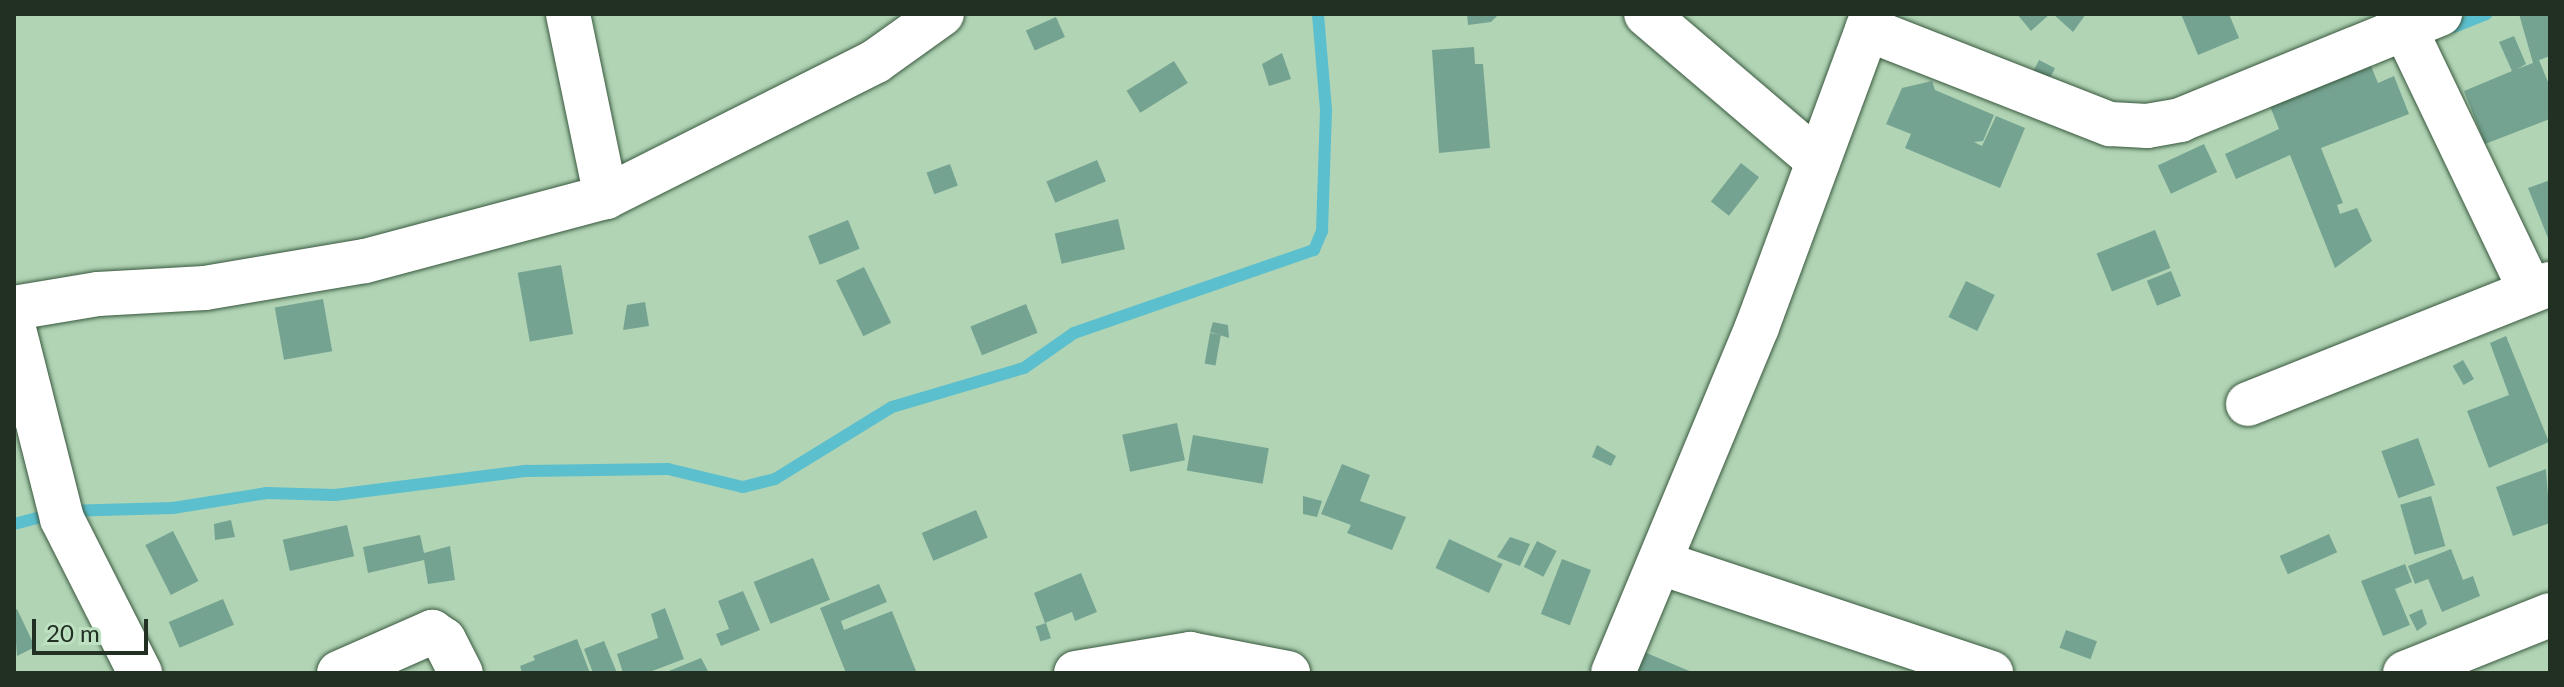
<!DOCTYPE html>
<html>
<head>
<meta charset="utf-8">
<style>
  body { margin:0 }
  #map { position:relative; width:2564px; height:687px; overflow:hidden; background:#b1d4b5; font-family:Lato,sans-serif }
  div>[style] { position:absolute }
  .stream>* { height:12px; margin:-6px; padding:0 6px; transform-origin:6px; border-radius:6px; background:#5cbfce }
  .building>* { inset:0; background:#75a391; transform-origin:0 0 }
  .roads { filter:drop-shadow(0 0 2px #39583e) drop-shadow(0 0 2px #39583e) }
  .minor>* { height:44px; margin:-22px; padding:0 22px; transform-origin:22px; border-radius:22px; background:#fff }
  span { translate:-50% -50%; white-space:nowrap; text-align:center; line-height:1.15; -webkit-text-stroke:6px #bee1c2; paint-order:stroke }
  .frame { position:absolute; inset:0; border:16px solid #223024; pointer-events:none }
  .scale { position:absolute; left:32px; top:619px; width:116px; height:36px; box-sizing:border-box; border:4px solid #223024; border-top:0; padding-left:10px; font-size:24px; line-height:28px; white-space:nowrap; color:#223024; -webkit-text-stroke:6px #bee1c2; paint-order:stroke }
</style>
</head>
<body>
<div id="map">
  <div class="stream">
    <div style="left:2454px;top:27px;width:35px;rotate:-22deg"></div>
    <div style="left:14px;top:524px;width:52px;rotate:-14.6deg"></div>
    <div style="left:64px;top:511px;width:109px;rotate:-1.6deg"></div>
    <div style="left:173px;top:508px;width:95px;rotate:-9.1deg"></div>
    <div style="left:267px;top:493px;width:68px;rotate:1.7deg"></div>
    <div style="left:335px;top:495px;width:193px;rotate:-7.2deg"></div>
    <div style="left:526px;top:471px;width:142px;rotate:-0.8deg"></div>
    <div style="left:668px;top:469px;width:77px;rotate:13.5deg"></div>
    <div style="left:743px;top:487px;width:33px;rotate:-14deg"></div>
    <div style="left:775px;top:479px;width:137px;rotate:-31.6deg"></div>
    <div style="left:892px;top:407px;width:138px;rotate:-16.5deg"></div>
    <div style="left:1024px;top:368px;width:61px;rotate:-35deg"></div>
    <div style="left:1074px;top:333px;width:254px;rotate:-19.1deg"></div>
    <div style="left:1314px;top:250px;width:21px;rotate:-67deg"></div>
    <div style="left:1322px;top:231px;width:121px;rotate:-88.1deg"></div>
    <div style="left:1326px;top:110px;width:96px;rotate:-94.8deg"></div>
  </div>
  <div class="building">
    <div style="clip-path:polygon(1467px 14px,1499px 14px,1491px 22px,1468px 25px)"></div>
    <div style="clip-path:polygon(2017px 14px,2050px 14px,2031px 31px)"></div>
    <div style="clip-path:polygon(2053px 14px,2086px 14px,2073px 32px)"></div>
    <div style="clip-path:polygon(2181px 14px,2229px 14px,2239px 38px,2198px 55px)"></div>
    <div style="clip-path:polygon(2519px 14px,2550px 14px,2550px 56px,2539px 60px,2550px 87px,2550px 119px,2485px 144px,2464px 91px,2512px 71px,2499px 42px,2514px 36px,2526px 64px,2517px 69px,2533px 63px)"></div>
    <div style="left:1056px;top:17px;width:22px;height:33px;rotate:66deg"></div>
    <div style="clip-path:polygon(1474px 47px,1475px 64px,1483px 64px,1490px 148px,1439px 153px,1432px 50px)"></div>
    <div style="clip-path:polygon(1282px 53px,1291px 79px,1269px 86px,1262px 64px)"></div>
    <div style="left:2039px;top:60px;width:18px;height:12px;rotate:27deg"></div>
    <div style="left:1174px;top:61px;width:26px;height:56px;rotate:58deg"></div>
    <div style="clip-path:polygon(2371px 66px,2378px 83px,2394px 76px,2409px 114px,2321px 148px,2343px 203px,2337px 205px,2340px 214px,2357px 208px,2372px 241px,2335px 268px,2290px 155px,2236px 179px,2225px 154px,2279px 129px,2270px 106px)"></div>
    <div style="clip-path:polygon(1932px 81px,1935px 90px,1994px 115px,1983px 141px,1974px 142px,1982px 146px,1996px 116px,2025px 128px,2000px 188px,1905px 148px,1911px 134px,1886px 124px,1902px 88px)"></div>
    <div style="left:2204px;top:144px;width:31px;height:51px;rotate:65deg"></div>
    <div style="left:1097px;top:160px;width:23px;height:55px;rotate:67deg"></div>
    <div style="left:1741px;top:163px;width:23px;height:49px;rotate:38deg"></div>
    <div style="left:950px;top:164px;width:23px;height:25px;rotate:70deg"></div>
    <div style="clip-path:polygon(2550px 180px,2550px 243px,2528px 188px)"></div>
    <div style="left:1118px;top:219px;width:31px;height:65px;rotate:77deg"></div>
    <div style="left:848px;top:220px;width:31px;height:43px;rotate:68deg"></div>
    <div style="left:2155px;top:230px;width:41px;height:63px;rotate:68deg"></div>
    <div style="left:561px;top:265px;width:70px;height:44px;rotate:80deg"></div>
    <div style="left:864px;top:267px;width:62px;height:31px;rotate:64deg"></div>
    <div style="left:2171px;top:271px;width:27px;height:26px;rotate:68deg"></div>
    <div style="left:1966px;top:281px;width:32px;height:40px;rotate:26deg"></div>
    <div style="left:323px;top:299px;width:53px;height:49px;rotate:80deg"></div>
    <div style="clip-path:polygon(645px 302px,649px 326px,623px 330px,627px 305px)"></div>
    <div style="left:1026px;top:304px;width:31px;height:60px;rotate:68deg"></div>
    <div style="clip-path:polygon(1213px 322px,1228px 325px,1229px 338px,1210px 332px)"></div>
    <div style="left:1210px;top:333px;width:11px;height:31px;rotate:10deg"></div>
    <div style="clip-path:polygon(2506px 336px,2549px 442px,2489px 468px,2467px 411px,2509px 395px,2490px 343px)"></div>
    <div style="left:2463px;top:360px;width:22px;height:12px;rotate:60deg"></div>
    <div style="left:1177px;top:423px;width:38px;height:56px;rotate:78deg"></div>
    <div style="left:1193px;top:435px;width:77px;height:36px;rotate:10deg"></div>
    <div style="left:2418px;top:438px;width:50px;height:39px;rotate:70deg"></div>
    <div style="clip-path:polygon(1597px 445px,1616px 456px,1611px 466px,1592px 457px)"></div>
    <div style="clip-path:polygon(1342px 464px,1370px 475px,1360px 501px,1406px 517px,1392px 550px,1347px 533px,1351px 525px,1321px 514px)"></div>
    <div style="clip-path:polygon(2546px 469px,2550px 523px,2513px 536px,2496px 487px)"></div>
    <div style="clip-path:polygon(1303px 496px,1322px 501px,1317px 517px,1303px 514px)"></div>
    <div style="left:2431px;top:496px;width:52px;height:32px;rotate:74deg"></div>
    <div style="left:976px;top:510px;width:30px;height:59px;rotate:67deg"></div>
    <div style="clip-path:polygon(231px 520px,235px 537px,215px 540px,214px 524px)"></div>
    <div style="left:347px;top:525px;width:32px;height:66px;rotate:77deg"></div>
    <div style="left:173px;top:531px;width:56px;height:31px;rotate:63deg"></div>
    <div style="left:2329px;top:534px;width:20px;height:54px;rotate:66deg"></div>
    <div style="clip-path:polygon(420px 535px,424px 553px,450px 546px,455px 580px,428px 584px,424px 560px,368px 573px,363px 547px)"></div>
    <div style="clip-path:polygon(1510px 537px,1530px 544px,1520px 566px,1497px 557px)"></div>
    <div style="left:1449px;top:539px;width:59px;height:32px;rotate:25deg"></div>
    <div style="left:1537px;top:541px;width:22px;height:29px;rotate:27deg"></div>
    <div style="clip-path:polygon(2451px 549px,2463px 580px,2473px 576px,2480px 596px,2442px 612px,2428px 579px,2415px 584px,2408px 566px)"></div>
    <div style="left:813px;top:558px;width:45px;height:64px;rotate:68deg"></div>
    <div style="left:1562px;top:559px;width:31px;height:59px;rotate:21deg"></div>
    <div style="clip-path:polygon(2405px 564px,2412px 582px,2395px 589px,2410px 625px,2383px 636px,2361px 581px)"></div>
    <div style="clip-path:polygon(1081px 573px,1097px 612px,1075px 621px,1072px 612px,1045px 623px,1034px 593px)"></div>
    <div style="clip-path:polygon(879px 584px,887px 602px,841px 621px,844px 630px,892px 611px,916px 671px,846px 673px,820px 608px)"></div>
    <div style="clip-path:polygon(743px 591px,760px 630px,721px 646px,716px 634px,729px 629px,718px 601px)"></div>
    <div style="left:223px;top:599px;width:28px;height:59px;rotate:67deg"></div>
    <div style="clip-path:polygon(665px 608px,684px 659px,647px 673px,623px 673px,617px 654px,658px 638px,651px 614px)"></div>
    <div style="clip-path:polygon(17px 609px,35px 647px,17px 656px,14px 611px)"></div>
    <div style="clip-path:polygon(2422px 609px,2427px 624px,2417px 631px,2409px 615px)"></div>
    <div style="left:1046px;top:623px;width:16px;height:11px;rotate:72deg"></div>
    <div style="left:2066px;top:630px;width:33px;height:19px;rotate:20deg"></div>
    <div style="clip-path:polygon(577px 639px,590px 673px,522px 673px,520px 666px,535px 660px,533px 656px)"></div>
    <div style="clip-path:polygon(604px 641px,617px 673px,593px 673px,584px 649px)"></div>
    <div style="clip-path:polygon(1642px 651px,1694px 673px,1633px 673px)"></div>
    <div style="clip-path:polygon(701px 658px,709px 673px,664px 673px)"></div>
  </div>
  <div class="roads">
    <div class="minor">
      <div style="left:568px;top:14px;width:187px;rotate:78.3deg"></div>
      <div style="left:1646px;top:14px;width:226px;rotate:40.5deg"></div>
      <div style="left:2398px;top:14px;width:307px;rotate:64.4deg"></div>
      <div style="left:1867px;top:29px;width:261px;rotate:21.4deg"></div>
      <div style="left:2110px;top:124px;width:37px;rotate:3deg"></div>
      <div style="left:2147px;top:126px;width:34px;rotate:-10deg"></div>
      <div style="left:2180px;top:120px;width:281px;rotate:-22.2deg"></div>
      <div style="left:14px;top:308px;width:85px;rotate:-9.5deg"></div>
      <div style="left:98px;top:294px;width:107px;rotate:-3.2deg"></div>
      <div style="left:205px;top:288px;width:162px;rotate:-9.6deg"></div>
      <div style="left:365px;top:261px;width:249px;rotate:-14.9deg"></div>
      <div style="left:606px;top:197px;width:302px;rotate:-26.7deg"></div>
      <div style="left:876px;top:61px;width:81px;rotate:-35.5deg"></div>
      <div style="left:14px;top:329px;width:196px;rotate:75.8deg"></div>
      <div style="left:62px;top:519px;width:173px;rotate:63.1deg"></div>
      <div style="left:2248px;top:404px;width:325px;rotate:-21.7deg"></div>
      <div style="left:1661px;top:563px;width:348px;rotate:18.4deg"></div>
      <div style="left:339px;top:673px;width:102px;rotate:-23.8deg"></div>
      <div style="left:432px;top:632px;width:14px;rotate:34deg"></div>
      <div style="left:444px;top:640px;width:37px;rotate:63deg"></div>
      <div style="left:1076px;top:673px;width:116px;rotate:-9.5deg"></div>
      <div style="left:1190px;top:654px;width:100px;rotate:11deg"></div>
      <div style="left:1613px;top:673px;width:375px;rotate:-67.4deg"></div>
      <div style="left:1757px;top:327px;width:334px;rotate:-69.7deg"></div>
      <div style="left:2405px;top:673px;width:156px;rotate:-21.8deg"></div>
    </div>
  </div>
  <div class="frame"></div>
  <div class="scale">20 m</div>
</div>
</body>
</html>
